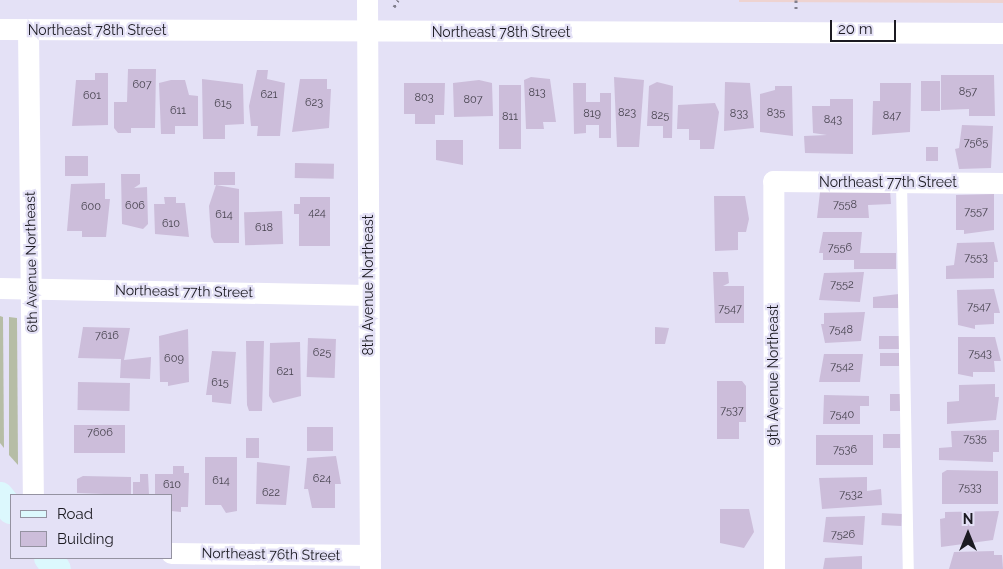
<!DOCTYPE html>
<html>
<head>
<meta charset="utf-8">
<style>
  body { margin:0 }
  #map { position:relative; width:1003px; height:569px; overflow:hidden; background:#e4e1f6; font-family:Raleway,sans-serif }
  div>[style] { position:absolute }
  .education>* { inset:0; background:#eed3d1 }
  .green>* { inset:0; background:#b6bda6 }
  .building>* { inset:0; background:#ccbdda; transform-origin:0 0 }
  .path>* { height:3px; margin-top:-1.5px; transform-origin:0; background:repeating-linear-gradient(90deg,#817f8d 0 2.5px,transparent 0 6.5px) }
  .lane>* { height:11px; margin:-5.5px; padding:0 5.5px; transform-origin:5.5px; border-radius:5.5px; background:#fff }
  .street>* { height:21px; margin:-10.5px; padding:0 10.5px; transform-origin:10.5px; border-radius:10.5px; background:#fff }
  .secondary>* { height:28px; margin:-14px; padding:0 14px; transform-origin:14px; border-radius:14px; background:#dcf8fd }
  span { translate:-50% -50%; white-space:nowrap; text-align:center; line-height:1.15; -webkit-text-stroke:4.5px #e4e1f6; paint-order:stroke }
  .number-label { font-size:11px; color:#484450 }
  .number-label span { -webkit-text-stroke-width:0 }
  .street-label { font-size:14px; color:#1c1b22 }
  .legend { position:absolute; left:10px; top:494px; width:162px; height:65px; box-sizing:border-box; background:#e4e1f6; border:1px solid #9492a1; margin:0; padding:6px 9px; list-style:none; font-size:15px; color:#1c1b22 }
  .legend li { display:flex; align-items:center; gap:10px; height:25px }
  .legend b { width:25px; border:1px solid #9492a1 }
  .north { position:absolute; left:943px; top:509px; width:50px; height:50px; -webkit-text-stroke:4px #e4e1f6; paint-order:stroke; rotate:0deg; font-size:14px; font-weight:700; line-height:20px; text-align:center; color:#1c1b22 }
  .north::after { content:''; display:block; margin:auto; width:18px; height:22px; background:#1c1b22; clip-path:polygon(50% 0,100% 100%,50% 72%,0 100%) }
  .scale { position:absolute; left:830px; top:20px; width:66px; height:22px; box-sizing:border-box; border:2px solid #1c1b22; border-top:0; padding-left:6px; font-size:15px; line-height:18px; white-space:nowrap; color:#1c1b22; -webkit-text-stroke:4px #e4e1f6; paint-order:stroke }
</style>
</head>
<body>
<div id="map">
  <div class="education">
    <div style="clip-path:polygon(739px 0,1003px 0,1003px 3px,739px 2px)"></div>
  </div>
  <div class="green">
    <div style="clip-path:polygon(0 316px,3px 317px,4px 448px,0 443px)"></div>
    <div style="clip-path:polygon(9px 317px,17px 318px,18px 465px,9px 455px)"></div>
  </div>
  <div class="building">
    <div style="clip-path:polygon(128px 69px,156px 69px,155px 128px,131px 128px,131px 133px,118px 133px,114px 128px,114px 102px,127px 102px)"></div>
    <div style="clip-path:polygon(257px 70px,268px 70px,267px 79px,285px 83px,280px 136px,257px 136px,258px 126px,251px 126px,249px 106px)"></div>
    <div style="clip-path:polygon(95px 73px,108px 73px,108px 125px,72px 126px,76px 80px,95px 80px)"></div>
    <div style="clip-path:polygon(941px 75px,994px 75px,995px 116px,969px 116px,969px 109px,941px 110px)"></div>
    <div style="clip-path:polygon(531px 77px,550px 79px,556px 122px,543px 122px,544px 129px,526px 129px,524px 80px)"></div>
    <div style="clip-path:polygon(614px 77px,644px 80px,639px 147px,617px 147px)"></div>
    <div style="clip-path:polygon(202px 79px,243px 84px,244px 124px,225px 125px,225px 139px,203px 139px)"></div>
    <div style="clip-path:polygon(300px 79px,327px 79px,327px 89px,331px 89px,329px 128px,292px 132px)"></div>
    <div style="clip-path:polygon(171px 80px,185px 80px,189px 95px,198px 96px,198px 126px,175px 126px,175px 134px,161px 134px,159px 83px)"></div>
    <div style="clip-path:polygon(479px 80px,492px 83px,493px 116px,454px 117px,453px 83px)"></div>
    <div style="left:921px;top:81px;width:19px;height:30px"></div>
    <div style="clip-path:polygon(657px 82px,673px 86px,672px 138px,663px 138px,663px 126px,647px 126px,649px 86px)"></div>
    <div style="clip-path:polygon(725px 82px,750px 83px,754px 128px,724px 131px)"></div>
    <div style="clip-path:polygon(404px 83px,445px 83px,444px 115px,435px 115px,435px 124px,415px 124px,415px 114px,404px 114px)"></div>
    <div style="clip-path:polygon(573px 83px,586px 83px,586px 102px,600px 102px,600px 93px,611px 93px,611px 138px,599px 138px,599px 125px,586px 125px,586px 133px,574px 134px)"></div>
    <div style="clip-path:polygon(880px 83px,911px 83px,910px 132px,872px 135px,873px 101px,880px 101px)"></div>
    <div style="left:499px;top:85px;width:22px;height:64px"></div>
    <div style="clip-path:polygon(775px 86px,792px 86px,793px 136px,760px 132px,760px 94px,775px 90px)"></div>
    <div style="clip-path:polygon(830px 99px,853px 99px,853px 154px,805px 153px,804px 136px,827px 135px,813px 133px,812px 106px,830px 106px)"></div>
    <div style="clip-path:polygon(715px 103px,719px 112px,714px 149px,700px 149px,700px 140px,689px 140px,689px 129px,677px 129px,678px 105px)"></div>
    <div style="clip-path:polygon(962px 125px,993px 126px,991px 168px,959px 169px,955px 149px,959px 148px)"></div>
    <div style="clip-path:polygon(436px 140px,463px 140px,463px 165px,436px 160px)"></div>
    <div style="left:926px;top:147px;width:12px;height:14px"></div>
    <div style="left:65px;top:156px;width:23px;height:20px"></div>
    <div style="left:295px;top:163px;width:39px;height:15px;rotate:1deg"></div>
    <div style="left:214px;top:172px;width:21px;height:13px"></div>
    <div style="clip-path:polygon(121px 174px,140px 174px,140px 184px,134px 188px,147px 187px,148px 224px,143px 229px,122px 224px)"></div>
    <div style="clip-path:polygon(105px 183px,105px 199px,110px 199px,106px 237px,82px 237px,82px 231px,67px 231px,71px 184px)"></div>
    <div style="clip-path:polygon(216px 185px,239px 189px,239px 243px,214px 243px,211px 237px,209px 206px)"></div>
    <div style="clip-path:polygon(890px 190px,891px 204px,868px 205px,869px 218px,817px 218px,820px 192px)"></div>
    <div style="clip-path:polygon(994px 194px,994px 230px,964px 234px,964px 230px,956px 230px,956px 195px)"></div>
    <div style="clip-path:polygon(714px 196px,745px 196px,749px 219px,746px 232px,738px 232px,738px 250px,715px 251px)"></div>
    <div style="clip-path:polygon(164px 197px,176px 197px,176px 203px,185px 203px,189px 237px,155px 234px,154px 204px,165px 204px)"></div>
    <div style="clip-path:polygon(300px 197px,330px 197px,330px 246px,299px 246px,299px 214px,294px 214px,294px 204px,300px 204px)"></div>
    <div style="left:282px;top:211px;width:33px;height:38px;rotate:88deg"></div>
    <div style="clip-path:polygon(823px 232px,862px 232px,860px 253px,896px 253px,896px 269px,854px 269px,854px 260px,823px 260px,823px 253px,819px 253px)"></div>
    <div style="clip-path:polygon(994px 242px,998px 262px,994px 262px,994px 278px,946px 279px,946px 266px,954px 265px,957px 243px)"></div>
    <div style="clip-path:polygon(713px 272px,728px 272px,729px 283px,723px 286px,744px 286px,744px 323px,715px 323px)"></div>
    <div style="clip-path:polygon(864px 272px,860px 302px,819px 300px,824px 273px)"></div>
    <div style="clip-path:polygon(994px 289px,1000px 313px,994px 313px,994px 324px,975px 325px,975px 329px,958px 325px,957px 290px)"></div>
    <div style="clip-path:polygon(899px 294px,899px 308px,873px 308px,873px 297px)"></div>
    <div style="clip-path:polygon(865px 312px,861px 341px,825px 343px,821px 324px,824px 324px,824px 313px)"></div>
    <div style="clip-path:polygon(83px 327px,130px 328px,124px 360px,151px 357px,150px 379px,120px 378px,121px 359px,78px 358px)"></div>
    <div style="clip-path:polygon(655px 327px,669px 328px,665px 344px,655px 344px)"></div>
    <div style="clip-path:polygon(188px 329px,189px 382px,168px 386px,168px 382px,160px 382px,159px 336px)"></div>
    <div style="left:879px;top:336px;width:20px;height:13px"></div>
    <div style="clip-path:polygon(958px 337px,995px 337px,1001px 361px,994px 361px,995px 372px,973px 372px,973px 377px,958px 374px)"></div>
    <div style="left:308px;top:338px;width:28px;height:39px;rotate:2deg"></div>
    <div style="clip-path:polygon(246px 341px,264px 341px,262px 411px,249px 411px,247px 405px)"></div>
    <div style="clip-path:polygon(300px 342px,301px 396px,273px 403px,269px 396px,270px 343px)"></div>
    <div style="clip-path:polygon(212px 351px,236px 352px,231px 404px,212px 402px,212px 395px,206px 395px)"></div>
    <div style="left:880px;top:353px;width:19px;height:13px"></div>
    <div style="clip-path:polygon(824px 354px,863px 354px,860px 382px,819px 382px)"></div>
    <div style="clip-path:polygon(717px 381px,742px 381px,746px 386px,746px 422px,739px 422px,739px 439px,717px 439px)"></div>
    <div style="left:78px;top:382px;width:52px;height:28px;rotate:1deg"></div>
    <div style="clip-path:polygon(995px 384px,995px 397px,999px 397px,996px 420px,947px 424px,947px 402px,959px 401px,959px 385px)"></div>
    <div style="left:890px;top:394px;width:13px;height:17px"></div>
    <div style="clip-path:polygon(824px 395px,869px 396px,869px 406px,860px 406px,860px 424px,823px 424px)"></div>
    <div style="left:74px;top:425px;width:51px;height:28px"></div>
    <div style="left:307px;top:427px;width:26px;height:24px"></div>
    <div style="clip-path:polygon(999px 430px,999px 452px,993px 452px,993px 462px,939px 460px,939px 448px,952px 447px,951px 431px)"></div>
    <div style="left:883px;top:434px;width:17px;height:14px"></div>
    <div style="left:816px;top:435px;width:57px;height:30px"></div>
    <div style="left:246px;top:438px;width:13px;height:20px"></div>
    <div style="clip-path:polygon(336px 456px,341px 484px,335px 484px,335px 508px,312px 508px,308px 489px,304px 489px,307px 458px)"></div>
    <div style="clip-path:polygon(205px 457px,237px 457px,237px 511px,226px 513px,221px 505px,205px 505px)"></div>
    <div style="clip-path:polygon(257px 462px,290px 466px,286px 505px,256px 504px)"></div>
    <div style="clip-path:polygon(173px 466px,184px 466px,184px 473px,189px 473px,188px 507px,181px 507px,181px 512px,171px 511px,171px 495px,155px 495px,155px 474px,173px 474px)"></div>
    <div style="clip-path:polygon(947px 470px,998px 471px,998px 504px,942px 504px,942px 473px)"></div>
    <div style="clip-path:polygon(140px 474px,148px 474px,149px 495px,133px 495px,133px 482px,140px 482px)"></div>
    <div style="clip-path:polygon(83px 476px,131px 477px,131px 495px,77px 493px,77px 479px)"></div>
    <div style="clip-path:polygon(867px 477px,867px 491px,881px 489px,882px 505px,822px 509px,819px 478px)"></div>
    <div style="clip-path:polygon(720px 509px,749px 509px,754px 532px,744px 548px,720px 543px)"></div>
    <div style="clip-path:polygon(999px 511px,993px 540px,941px 547px,940px 519px,945px 518px,945px 512px)"></div>
    <div style="left:882px;top:513px;width:20px;height:12px;rotate:3deg"></div>
    <div style="clip-path:polygon(865px 516px,863px 545px,823px 542px,826px 517px)"></div>
    <div style="clip-path:polygon(994px 551px,994px 555px,1002px 555px,1003px 569px,949px 569px,954px 552px)"></div>
    <div style="clip-path:polygon(862px 556px,862px 569px,823px 569px,825px 558px)"></div>
  </div>
  <div class="path">
    <div style="left:796px;top:0;width:9px;rotate:90deg"></div>
    <div style="left:394px;top:7px;width:8px;rotate:-60deg"></div>
  </div>
  <div class="lane">
    <div style="left:901px;top:181px;width:388px;rotate:89deg"></div>
  </div>
  <div class="street">
    <div style="left:367px;top:0;width:569px;rotate:89.7deg"></div>
    <div style="left:0;top:29px;width:1003px;rotate:0.23deg"></div>
    <div style="left:28px;top:29px;width:466px;rotate:89.4deg"></div>
    <div style="left:0;top:288px;width:367px;rotate:1.1deg"></div>
    <div style="left:171px;top:553px;width:199px;rotate:0.6deg"></div>
    <div style="left:774px;top:569px;width:388px;rotate:-90.1deg"></div>
    <div style="left:773px;top:181px;width:230px;rotate:0.5deg"></div>
  </div>
  <div class="secondary">
    <div style="left:0;top:496px;width:18px;rotate:52deg"></div>
    <div style="left:48px;top:558px;width:14px;rotate:51deg"></div>
  </div>
  <div class="number-label">
    <span style="left:142px;top:85px">607</span>
    <span style="left:968px;top:92px">857</span>
    <span style="left:537px;top:93px">813</span>
    <span style="left:269px;top:95px">621</span>
    <span style="left:92px;top:96px">601</span>
    <span style="left:424px;top:98px">803</span>
    <span style="left:473px;top:100px">807</span>
    <span style="left:314px;top:103px">623</span>
    <span style="left:223px;top:104px">615</span>
    <span style="left:178px;top:111px">611</span>
    <span style="left:627px;top:113px">823</span>
    <span style="left:776px;top:113px">835</span>
    <span style="left:592px;top:114px">819</span>
    <span style="left:739px;top:114px">833</span>
    <span style="left:660px;top:116px">825</span>
    <span style="left:892px;top:116px">847</span>
    <span style="left:510px;top:117px">811</span>
    <span style="left:833px;top:120px">843</span>
    <span style="left:976px;top:143px">7565</span>
    <span style="left:845px;top:205px">7558</span>
    <span style="left:135px;top:206px">606</span>
    <span style="left:91px;top:207px">600</span>
    <span style="left:976px;top:212px">7557</span>
    <span style="left:317px;top:213px">424</span>
    <span style="left:224px;top:215px">614</span>
    <span style="left:171px;top:224px">610</span>
    <span style="left:264px;top:228px">618</span>
    <span style="left:840px;top:248px">7556</span>
    <span style="left:976px;top:258px">7553</span>
    <span style="left:842px;top:285px">7552</span>
    <span style="left:979px;top:307px">7547</span>
    <span style="left:730px;top:309px">7547</span>
    <span style="left:841px;top:330px">7548</span>
    <span style="left:107px;top:336px">7616</span>
    <span style="left:322px;top:353px">625</span>
    <span style="left:980px;top:354px">7543</span>
    <span style="left:174px;top:359px">609</span>
    <span style="left:842px;top:367px">7542</span>
    <span style="left:285px;top:372px">621</span>
    <span style="left:220px;top:383px">615</span>
    <span style="left:732px;top:411px">7537</span>
    <span style="left:842px;top:415px">7540</span>
    <span style="left:100px;top:433px">7606</span>
    <span style="left:975px;top:439px">7535</span>
    <span style="left:845px;top:450px">7536</span>
    <span style="left:322px;top:479px">624</span>
    <span style="left:221px;top:481px">614</span>
    <span style="left:172px;top:485px">610</span>
    <span style="left:970px;top:488px">7533</span>
    <span style="left:271px;top:493px">622</span>
    <span style="left:851px;top:495px">7532</span>
    <span style="left:843px;top:535px">7526</span>
  </div>
  <div class="street-label">
    <span style="left:97px;top:30px">Northeast 78th Street</span>
    <span style="left:501px;top:32px">Northeast 78th Street</span>
    <span style="left:888px;top:182px">Northeast 77th Street</span>
    <span style="left:31px;top:262px;rotate:-91deg">6th Avenue Northeast</span>
    <span style="left:368px;top:285px;rotate:-90deg">8th Avenue Northeast</span>
    <span style="left:184px;top:291px;rotate:1deg">Northeast 77th Street</span>
    <span style="left:773px;top:375px;rotate:-90deg">9th Avenue Northeast</span>
    <span style="left:271px;top:554px;rotate:1deg">Northeast 76th Street</span>
  </div>
  <ul class="legend">
  <li><b style="height:6px;background:#dcf8fd"></b>Road</li>
  <li><b style="height:14px;background:#ccbdda"></b>Building</li>
  </ul>
  <div class="north">N</div>
  <div class="scale">20 m</div>
</div>
</body>
</html>
